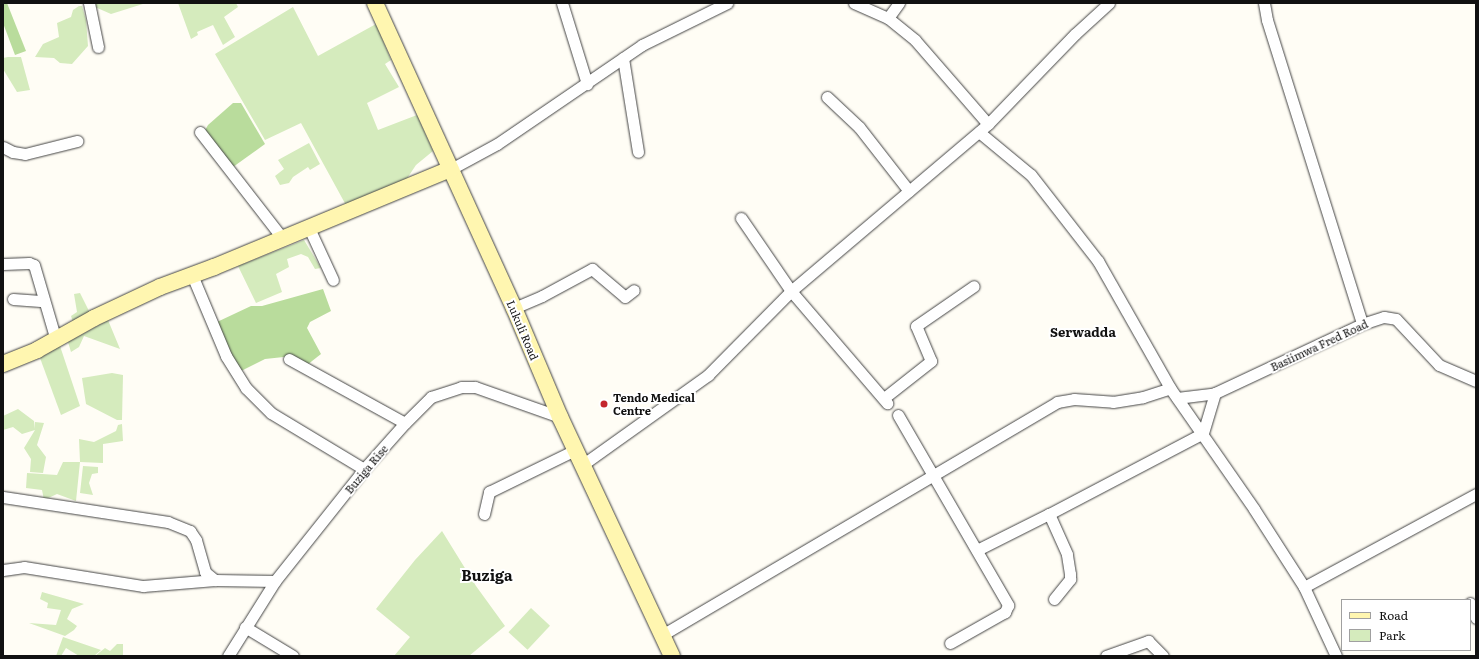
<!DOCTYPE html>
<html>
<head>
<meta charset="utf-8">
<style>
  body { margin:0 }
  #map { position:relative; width:1479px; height:659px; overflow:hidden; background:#fffdf5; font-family:Literata,serif }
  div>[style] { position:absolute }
  .green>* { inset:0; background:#d5ebbd; transform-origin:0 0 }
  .forest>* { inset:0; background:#b9dc9c }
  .roads { filter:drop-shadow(0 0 1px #444) drop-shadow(0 0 1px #444) }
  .street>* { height:11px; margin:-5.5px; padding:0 5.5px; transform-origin:5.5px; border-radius:5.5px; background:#fff }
  .secondary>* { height:16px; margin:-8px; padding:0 8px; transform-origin:8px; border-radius:8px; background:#fff6b0 }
  .dots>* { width:11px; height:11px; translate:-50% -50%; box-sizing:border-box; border:2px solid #fff; border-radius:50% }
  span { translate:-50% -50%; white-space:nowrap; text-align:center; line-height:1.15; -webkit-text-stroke:4px #fff; paint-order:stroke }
  .street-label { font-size:11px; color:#111 }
  .poi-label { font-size:11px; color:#111; font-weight:700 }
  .left { translate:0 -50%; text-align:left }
  .quarter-label { font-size:13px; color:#111; font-weight:700 }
  .district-label { font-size:15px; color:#111; font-weight:700 }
  .frame { position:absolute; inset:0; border:4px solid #111; pointer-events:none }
  .legend { position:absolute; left:1341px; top:599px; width:130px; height:52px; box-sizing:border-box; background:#fff; border:1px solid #a0a0a0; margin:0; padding:5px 7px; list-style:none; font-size:12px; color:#111 }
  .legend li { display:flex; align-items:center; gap:8px; height:20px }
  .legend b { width:20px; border:1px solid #a0a0a0 }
</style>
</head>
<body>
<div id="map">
  <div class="green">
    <div style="clip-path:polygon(96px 3px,146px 3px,111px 14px,95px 7px)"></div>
    <div style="clip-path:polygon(178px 3px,236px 3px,238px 7px,224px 17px,235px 37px,223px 45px,213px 25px,197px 32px,198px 35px,191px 39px)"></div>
    <div style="clip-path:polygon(79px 6px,82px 6px,86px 20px,88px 46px,72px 64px,60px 63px,54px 58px,35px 57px,43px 44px,59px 37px,57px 23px,71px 17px,73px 10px)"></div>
    <div style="clip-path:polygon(293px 7px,318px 56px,376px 24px,391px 60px,385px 64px,399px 87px,367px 103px,378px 130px,417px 115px,433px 151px,416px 165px,406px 180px,347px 207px,301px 123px,265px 140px,215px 54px)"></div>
    <div style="clip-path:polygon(8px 57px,21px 57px,30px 90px,17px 92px,3px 69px,3px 58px)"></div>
    <div style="clip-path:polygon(309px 143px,320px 164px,310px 170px,308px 167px,293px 177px,289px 183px,280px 185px,275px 176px,284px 169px,278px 160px)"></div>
    <div style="clip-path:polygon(304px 240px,321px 268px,315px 269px,308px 257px,301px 254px,287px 259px,289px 267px,276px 274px,282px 292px,256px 303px,238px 266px)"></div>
    <div style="clip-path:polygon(80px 293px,90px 313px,73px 322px,71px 316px,77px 312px,74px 294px)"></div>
    <div style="clip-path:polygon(108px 320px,120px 349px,84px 336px,79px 347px,71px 352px,68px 342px)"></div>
    <div style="clip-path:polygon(60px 346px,80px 406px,61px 415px,40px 358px)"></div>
    <div style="clip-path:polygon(112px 373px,123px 375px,122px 420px,117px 420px,86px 404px,82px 378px)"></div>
    <div style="clip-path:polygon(18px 409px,34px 421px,35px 429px,35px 422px,44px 423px,37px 445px,46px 457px,43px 473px,30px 472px,31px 459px,24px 448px,35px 430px,22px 434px,13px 427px,3px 430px,3px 416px)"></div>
    <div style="clip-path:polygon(122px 424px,123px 441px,103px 444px,103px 463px,80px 462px,76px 501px,57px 494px,44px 500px,42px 490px,26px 488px,27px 473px,57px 475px,63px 462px,80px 462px,79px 439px,94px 442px,116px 431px,118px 425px)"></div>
    <div style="clip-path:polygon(83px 466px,98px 467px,98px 473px,92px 474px,89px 483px,93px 495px,80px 493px)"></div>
    <div style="clip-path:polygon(442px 531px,476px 586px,505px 626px,469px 656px,394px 656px,410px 637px,376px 609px,415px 560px)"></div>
    <div style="clip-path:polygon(42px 592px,84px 604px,72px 609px,67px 619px,77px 626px,74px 630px,65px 636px,29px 623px,56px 625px,61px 610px,47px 608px,48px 603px,40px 599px)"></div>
    <div style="left:531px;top:608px;width:26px;height:33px;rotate:43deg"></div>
    <div style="clip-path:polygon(63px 637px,101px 650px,94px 656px,79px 656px,66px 648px,61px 656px,56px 656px)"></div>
    <div style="clip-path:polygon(117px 644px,123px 644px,123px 656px,95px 656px,105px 648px,110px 651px)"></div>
  </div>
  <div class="forest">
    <div style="clip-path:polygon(3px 3px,7px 3px,26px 51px,15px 55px,3px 23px)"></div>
    <div style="clip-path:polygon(233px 103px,241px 103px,265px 144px,233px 167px,204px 132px,208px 125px)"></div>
    <div style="clip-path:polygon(323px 289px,331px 311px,310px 322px,307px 328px,321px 354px,307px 365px,293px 356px,265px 359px,239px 372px,217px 322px,251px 306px,262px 306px)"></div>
  </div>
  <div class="roads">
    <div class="street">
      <div style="left:89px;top:3px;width:45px;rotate:78.4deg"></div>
      <div style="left:562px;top:3px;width:85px;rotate:72.8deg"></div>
      <div style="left:854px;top:3px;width:37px;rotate:24deg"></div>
      <div style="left:888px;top:18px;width:35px;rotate:39deg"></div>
      <div style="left:915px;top:40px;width:111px;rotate:49deg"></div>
      <div style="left:1264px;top:3px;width:17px;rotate:80deg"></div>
      <div style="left:1267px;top:20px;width:318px;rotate:72.6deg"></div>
      <div style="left:888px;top:18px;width:19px;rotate:-54deg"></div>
      <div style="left:623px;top:58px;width:95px;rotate:80.9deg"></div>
      <div style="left:827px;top:97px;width:44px;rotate:43.2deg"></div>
      <div style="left:859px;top:127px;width:81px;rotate:52deg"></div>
      <div style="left:200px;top:132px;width:135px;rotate:52.2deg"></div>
      <div style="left:979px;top:132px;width:67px;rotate:39.6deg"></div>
      <div style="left:1031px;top:175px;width:109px;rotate:52.1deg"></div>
      <div style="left:1098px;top:261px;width:146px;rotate:60.4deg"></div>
      <div style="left:1170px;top:388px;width:147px;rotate:55.2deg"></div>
      <div style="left:1254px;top:509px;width:93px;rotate:57.3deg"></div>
      <div style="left:1304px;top:587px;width:76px;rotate:65.1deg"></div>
      <div style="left:3px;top:147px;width:11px;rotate:27deg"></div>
      <div style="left:13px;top:152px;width:12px;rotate:9deg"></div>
      <div style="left:25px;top:154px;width:54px;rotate:-14deg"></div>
      <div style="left:451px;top:169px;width:52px;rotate:-28.5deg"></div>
      <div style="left:497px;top:144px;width:176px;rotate:-34.3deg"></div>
      <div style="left:642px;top:45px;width:95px;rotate:-26.3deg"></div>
      <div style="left:741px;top:218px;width:88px;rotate:55.6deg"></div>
      <div style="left:791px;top:291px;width:148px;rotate:49.4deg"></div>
      <div style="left:309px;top:228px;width:57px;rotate:65.2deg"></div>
      <div style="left:3px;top:264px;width:26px;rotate:-2deg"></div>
      <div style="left:29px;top:263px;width:5px;rotate:22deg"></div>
      <div style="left:34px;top:265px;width:78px;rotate:73.7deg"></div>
      <div style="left:192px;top:275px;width:88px;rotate:67.2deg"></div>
      <div style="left:226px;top:356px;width:38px;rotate:58deg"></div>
      <div style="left:246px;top:388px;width:35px;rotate:45deg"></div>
      <div style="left:271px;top:413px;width:109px;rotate:31.1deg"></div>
      <div style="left:13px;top:299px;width:31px;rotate:4deg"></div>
      <div style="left:514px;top:308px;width:30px;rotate:-23deg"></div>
      <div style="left:542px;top:296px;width:57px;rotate:-28.4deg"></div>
      <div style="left:592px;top:269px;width:43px;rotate:40.3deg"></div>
      <div style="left:625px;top:297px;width:11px;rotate:-38deg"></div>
      <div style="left:289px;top:359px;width:132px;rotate:28.9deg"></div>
      <div style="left:884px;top:398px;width:60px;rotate:-38.2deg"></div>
      <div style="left:931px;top:361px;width:38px;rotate:-113deg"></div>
      <div style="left:916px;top:326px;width:70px;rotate:-34.6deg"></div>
      <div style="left:1177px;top:398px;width:38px;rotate:-7deg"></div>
      <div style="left:1215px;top:393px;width:162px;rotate:-25.1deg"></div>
      <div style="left:1362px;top:324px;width:23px;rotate:-18deg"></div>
      <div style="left:1384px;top:317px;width:12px;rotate:9deg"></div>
      <div style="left:1396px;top:319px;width:63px;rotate:46.9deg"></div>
      <div style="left:1439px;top:365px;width:40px;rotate:23.4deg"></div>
      <div style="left:898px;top:415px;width:220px;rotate:59.9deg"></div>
      <div style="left:1008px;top:605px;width:8px;rotate:113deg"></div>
      <div style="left:1005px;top:612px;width:63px;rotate:150.6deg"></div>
      <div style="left:582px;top:465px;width:155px;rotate:-35.5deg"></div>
      <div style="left:708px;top:375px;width:118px;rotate:-45.3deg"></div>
      <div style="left:791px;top:291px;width:258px;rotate:-40.3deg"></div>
      <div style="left:988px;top:124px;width:125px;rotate:-46deg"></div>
      <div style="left:1075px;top:34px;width:46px;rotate:-42.4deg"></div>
      <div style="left:3px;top:497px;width:167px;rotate:8.6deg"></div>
      <div style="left:168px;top:522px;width:24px;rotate:22deg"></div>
      <div style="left:190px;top:531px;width:11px;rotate:56deg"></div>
      <div style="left:196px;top:540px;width:33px;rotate:74deg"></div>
      <div style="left:205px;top:572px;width:13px;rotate:39deg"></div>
      <div style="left:215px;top:580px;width:60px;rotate:1deg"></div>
      <div style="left:484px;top:514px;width:23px;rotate:-77deg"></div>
      <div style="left:489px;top:492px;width:96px;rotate:-26deg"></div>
      <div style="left:977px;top:550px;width:80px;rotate:-26.6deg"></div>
      <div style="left:3px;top:570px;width:21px;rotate:-8deg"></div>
      <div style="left:24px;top:567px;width:121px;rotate:9.1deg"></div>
      <div style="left:143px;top:586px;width:72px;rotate:-4.8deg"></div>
      <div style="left:1304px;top:587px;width:196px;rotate:-28.4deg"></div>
      <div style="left:1054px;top:599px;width:26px;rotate:-51deg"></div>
      <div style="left:1070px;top:579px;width:5px;rotate:-90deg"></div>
      <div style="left:1070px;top:574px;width:20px;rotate:-99deg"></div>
      <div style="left:1067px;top:554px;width:44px;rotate:-114.2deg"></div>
      <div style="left:1049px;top:514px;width:174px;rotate:-27.7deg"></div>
      <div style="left:1203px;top:433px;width:42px;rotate:-73.3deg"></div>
      <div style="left:1470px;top:603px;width:16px;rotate:68deg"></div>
      <div style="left:245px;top:627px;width:56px;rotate:31.1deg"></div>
      <div style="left:662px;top:635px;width:459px;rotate:-30.5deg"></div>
      <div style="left:1057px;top:402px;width:17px;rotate:-10deg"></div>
      <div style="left:1074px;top:399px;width:39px;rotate:4deg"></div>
      <div style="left:1113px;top:402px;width:30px;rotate:-9deg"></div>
      <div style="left:1143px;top:397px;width:28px;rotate:-18deg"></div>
      <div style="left:228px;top:656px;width:89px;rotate:-57.9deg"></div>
      <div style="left:275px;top:581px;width:143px;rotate:-51.5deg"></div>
      <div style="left:364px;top:469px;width:62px;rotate:-48.3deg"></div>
      <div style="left:405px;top:423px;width:37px;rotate:-45deg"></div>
      <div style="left:431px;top:397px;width:32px;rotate:-18deg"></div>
      <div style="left:461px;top:387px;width:14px"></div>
      <div style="left:475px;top:387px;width:90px;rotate:19.4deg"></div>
      <div style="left:1106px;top:656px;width:45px;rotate:-19.7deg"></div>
      <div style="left:1148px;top:641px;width:21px;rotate:45deg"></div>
    </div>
    <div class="secondary">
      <div style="left:375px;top:3px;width:335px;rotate:65.5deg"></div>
      <div style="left:514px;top:308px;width:118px;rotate:67.1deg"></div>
      <div style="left:560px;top:417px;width:264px;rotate:64.9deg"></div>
      <div style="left:3px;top:364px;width:37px;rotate:-22deg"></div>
      <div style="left:37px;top:350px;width:65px;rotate:-29.3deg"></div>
      <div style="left:94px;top:318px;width:73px;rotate:-25.2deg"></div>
      <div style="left:160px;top:287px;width:58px;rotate:-20.3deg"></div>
      <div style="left:214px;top:267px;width:256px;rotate:-22.5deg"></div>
    </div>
  </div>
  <div class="dots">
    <div style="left:604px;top:404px;background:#c4262e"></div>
  </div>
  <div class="street-label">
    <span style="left:523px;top:330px;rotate:67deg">Lukuli Road</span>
    <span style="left:1319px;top:345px;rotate:-25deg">Basiimwa Fred Road</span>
    <span style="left:366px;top:469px;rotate:-50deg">Buziga Rise</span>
  </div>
  <div class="poi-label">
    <span class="left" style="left:613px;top:404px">Tendo Medical<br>Centre</span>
  </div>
  <div class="quarter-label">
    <span style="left:1083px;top:332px">Serwadda</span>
  </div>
  <div class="district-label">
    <span style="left:487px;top:575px">Buziga</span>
  </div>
  <div class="frame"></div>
  <ul class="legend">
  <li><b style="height:5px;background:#fff6b0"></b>Road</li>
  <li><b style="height:11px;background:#d5ebbd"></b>Park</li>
  </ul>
</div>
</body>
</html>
